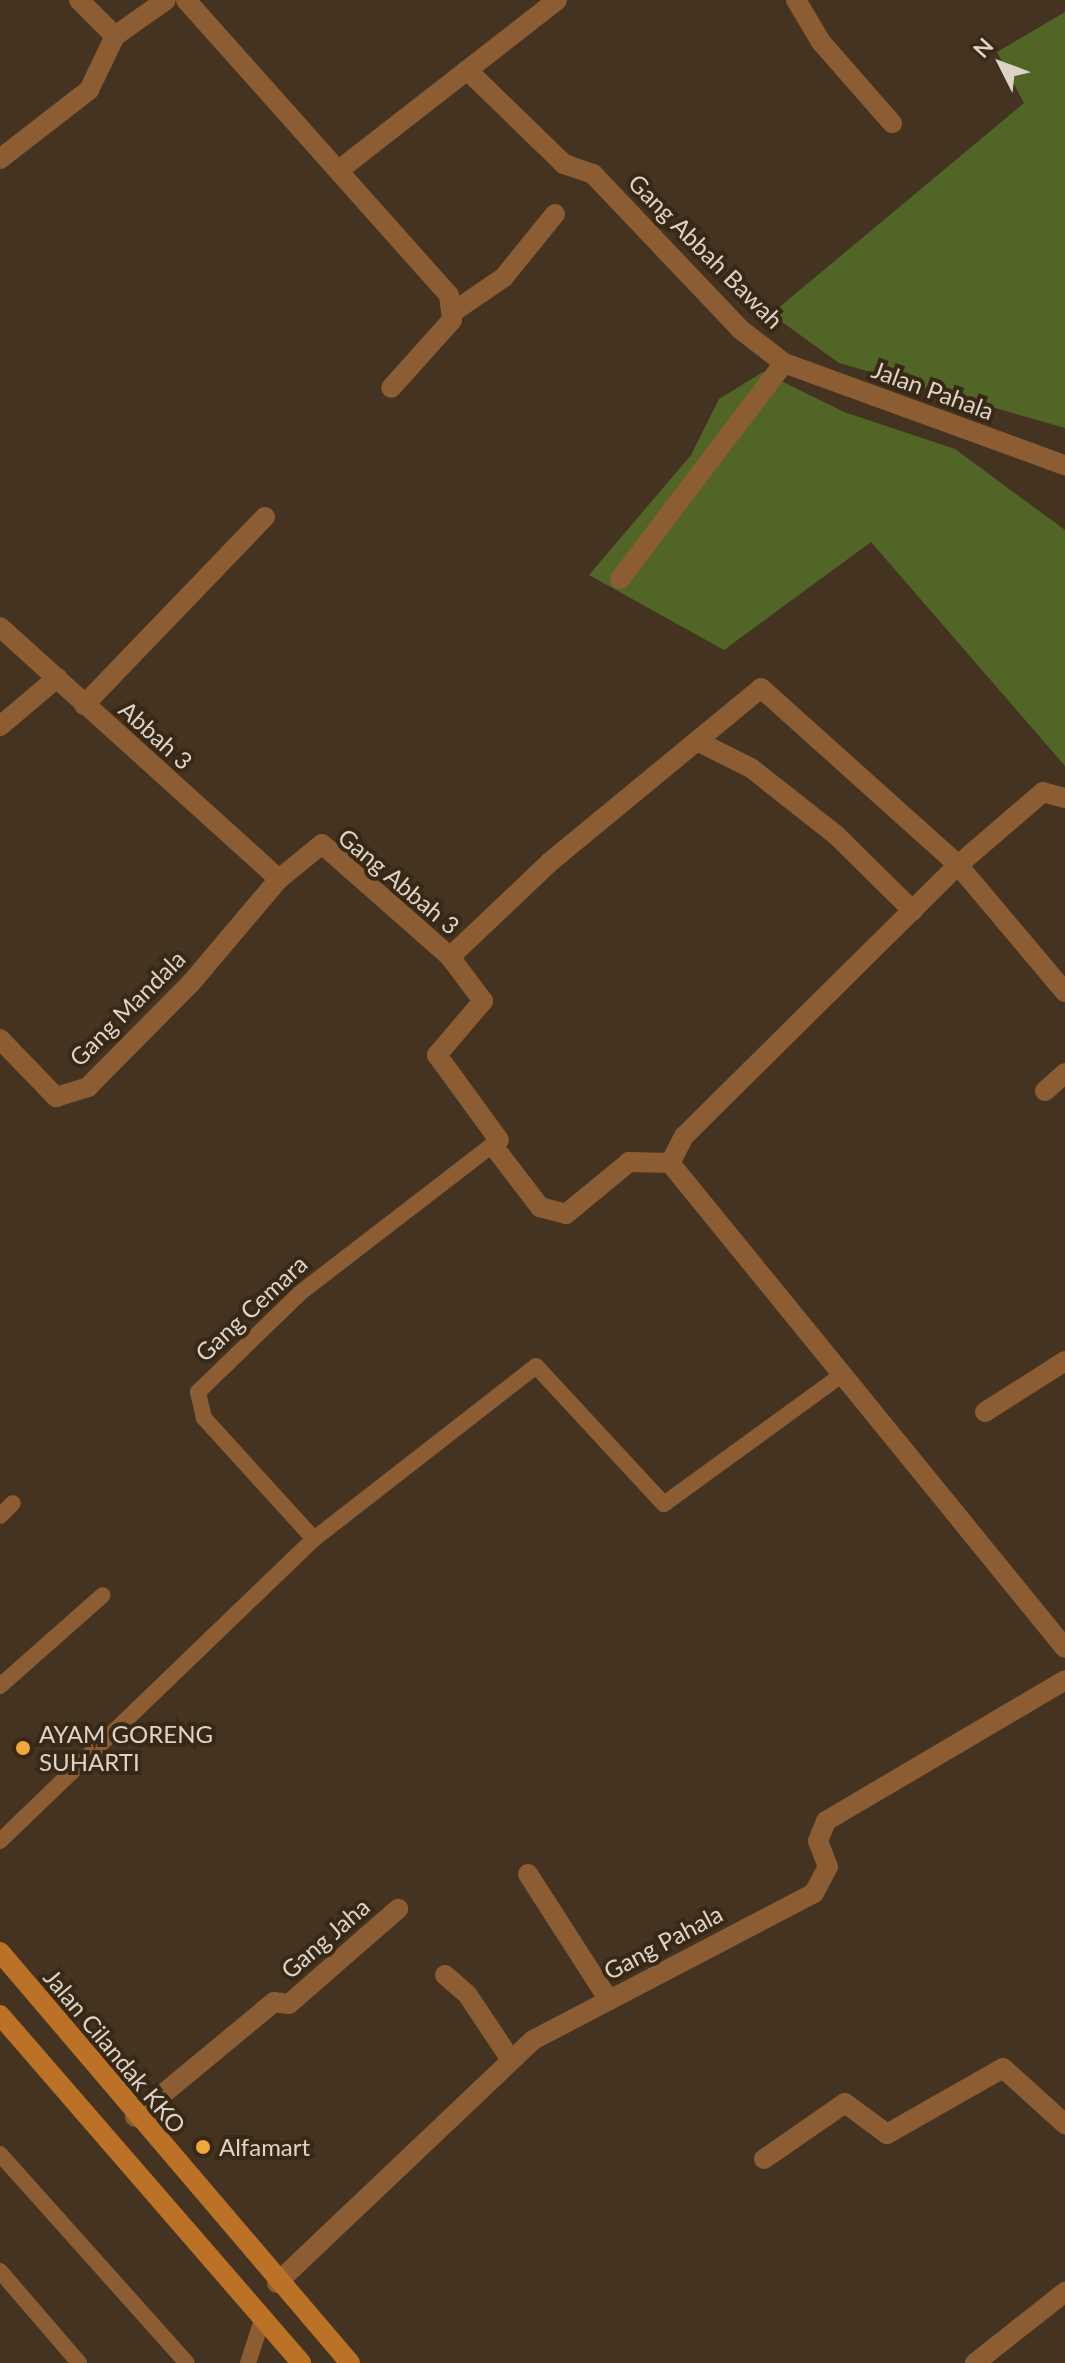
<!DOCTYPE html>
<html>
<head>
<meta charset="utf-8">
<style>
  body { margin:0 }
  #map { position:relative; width:1065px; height:2363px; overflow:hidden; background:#433320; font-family:Lato,sans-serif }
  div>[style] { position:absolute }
  .green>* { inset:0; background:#506526 }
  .lane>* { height:16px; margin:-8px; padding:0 8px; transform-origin:8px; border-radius:8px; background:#8c5d33 }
  .street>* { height:20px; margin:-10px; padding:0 10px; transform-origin:10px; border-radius:10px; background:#8c5d33 }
  .secondary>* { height:20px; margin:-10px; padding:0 10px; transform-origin:10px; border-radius:10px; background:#bb7126 }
  .dots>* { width:22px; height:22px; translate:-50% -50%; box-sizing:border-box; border:4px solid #382916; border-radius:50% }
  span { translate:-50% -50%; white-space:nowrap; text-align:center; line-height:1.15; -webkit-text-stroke:8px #382916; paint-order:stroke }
  .street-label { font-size:24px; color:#ddd3c8 }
  .poi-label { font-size:24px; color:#ddd3c8 }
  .left { translate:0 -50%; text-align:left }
  .north { position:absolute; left:961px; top:24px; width:80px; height:80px; -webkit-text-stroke:6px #382916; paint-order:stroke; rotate:312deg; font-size:22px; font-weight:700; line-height:32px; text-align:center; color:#ddd3c8 }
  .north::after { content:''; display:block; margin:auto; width:28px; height:36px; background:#ddd3c8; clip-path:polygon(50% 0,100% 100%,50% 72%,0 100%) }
</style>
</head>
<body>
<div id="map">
  <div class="green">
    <div style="clip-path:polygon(1065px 12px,1065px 428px,839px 363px,771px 314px,1024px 103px,997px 52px)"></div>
    <div style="clip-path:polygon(763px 372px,844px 412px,955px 449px,1065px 530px,1065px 766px,871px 542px,724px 650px,589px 575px,691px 455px,719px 399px)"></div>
  </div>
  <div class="lane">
    <div style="left:0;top:1516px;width:18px;rotate:-45deg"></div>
    <div style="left:314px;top:1539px;width:281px;rotate:-37.9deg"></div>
    <div style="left:536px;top:1366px;width:188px;rotate:47.2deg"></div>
    <div style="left:664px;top:1504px;width:221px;rotate:-36deg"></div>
    <div style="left:0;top:1686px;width:137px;rotate:-41.5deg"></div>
    <div style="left:0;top:1841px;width:436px;rotate:-43.9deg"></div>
    <div style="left:314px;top:1539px;width:164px;rotate:-132.3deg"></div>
    <div style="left:204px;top:1418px;width:27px;rotate:-103deg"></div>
    <div style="left:198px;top:1392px;width:142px;rotate:-44.1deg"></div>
    <div style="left:300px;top:1293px;width:251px;rotate:-37.6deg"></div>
    <div style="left:0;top:2154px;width:280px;rotate:48.2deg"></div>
    <div style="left:0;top:2271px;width:121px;rotate:49.3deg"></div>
    <div style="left:248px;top:2363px;width:45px;rotate:-72deg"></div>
  </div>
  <div class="street">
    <div style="left:79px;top:0;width:51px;rotate:45deg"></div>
    <div style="left:115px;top:36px;width:62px;rotate:-35.2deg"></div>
    <div style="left:186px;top:0;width:395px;rotate:48.3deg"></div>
    <div style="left:449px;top:295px;width:25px;rotate:83deg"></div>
    <div style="left:452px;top:320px;width:91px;rotate:131.9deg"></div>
    <div style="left:796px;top:0;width:49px;rotate:59.2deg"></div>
    <div style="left:821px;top:42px;width:108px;rotate:48.8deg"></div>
    <div style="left:467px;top:70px;width:135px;rotate:44.1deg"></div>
    <div style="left:564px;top:164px;width:31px;rotate:19deg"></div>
    <div style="left:593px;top:174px;width:214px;rotate:46.5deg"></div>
    <div style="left:740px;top:329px;width:56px;rotate:37.7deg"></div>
    <div style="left:784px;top:363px;width:299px;rotate:20deg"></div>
    <div style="left:0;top:159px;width:113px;rotate:-37.8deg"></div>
    <div style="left:89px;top:90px;width:60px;rotate:-64.3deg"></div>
    <div style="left:339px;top:170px;width:276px;rotate:-37.9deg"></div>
    <div style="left:456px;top:310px;width:58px;rotate:-34.5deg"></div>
    <div style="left:504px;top:277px;width:81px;rotate:-51deg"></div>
    <div style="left:620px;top:579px;width:271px;rotate:-52.8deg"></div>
    <div style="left:0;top:627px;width:376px;rotate:42.1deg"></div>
    <div style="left:84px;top:705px;width:261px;rotate:-46.1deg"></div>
    <div style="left:0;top:726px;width:75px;rotate:-40.1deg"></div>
    <div style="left:697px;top:741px;width:60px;rotate:26.6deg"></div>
    <div style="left:751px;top:768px;width:108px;rotate:38.2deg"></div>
    <div style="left:836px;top:835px;width:108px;rotate:44.6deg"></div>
    <div style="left:1065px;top:798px;width:23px;rotate:-165deg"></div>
    <div style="left:1043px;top:792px;width:112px;rotate:139.3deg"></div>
    <div style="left:958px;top:865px;width:385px;rotate:135.3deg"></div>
    <div style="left:684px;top:1136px;width:30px;rotate:117deg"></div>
    <div style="left:670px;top:1163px;width:625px;rotate:50.84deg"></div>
    <div style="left:450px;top:957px;width:138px;rotate:-43.5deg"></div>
    <div style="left:550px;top:862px;width:273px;rotate:-39.5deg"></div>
    <div style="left:761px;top:688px;width:265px;rotate:41.9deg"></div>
    <div style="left:958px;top:865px;width:166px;rotate:49.9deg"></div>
    <div style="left:0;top:1039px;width:81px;rotate:46deg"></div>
    <div style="left:56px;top:1097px;width:34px;rotate:-17deg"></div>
    <div style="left:88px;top:1087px;width:146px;rotate:-45.3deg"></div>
    <div style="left:191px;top:983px;width:136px;rotate:-49.8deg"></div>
    <div style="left:279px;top:879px;width:55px;rotate:-39.1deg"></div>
    <div style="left:322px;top:844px;width:171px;rotate:41.4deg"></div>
    <div style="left:450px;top:957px;width:55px;rotate:53.1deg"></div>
    <div style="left:483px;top:1001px;width:71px;rotate:130.4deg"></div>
    <div style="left:437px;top:1055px;width:105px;rotate:53.9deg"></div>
    <div style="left:1045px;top:1091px;width:27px;rotate:-42deg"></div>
    <div style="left:494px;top:1147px;width:76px;rotate:52.5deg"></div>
    <div style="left:540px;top:1207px;width:27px;rotate:15deg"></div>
    <div style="left:566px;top:1214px;width:82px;rotate:-39.5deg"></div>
    <div style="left:629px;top:1162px;width:41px;rotate:1.4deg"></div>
    <div style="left:985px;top:1412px;width:95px;rotate:-32.5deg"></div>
    <div style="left:528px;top:1874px;width:150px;rotate:57.3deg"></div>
    <div style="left:445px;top:1975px;width:29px;rotate:41deg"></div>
    <div style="left:467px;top:1994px;width:79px;rotate:56.3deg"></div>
    <div style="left:135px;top:2117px;width:180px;rotate:-39.6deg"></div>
    <div style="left:274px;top:2002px;width:15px;rotate:8deg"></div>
    <div style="left:289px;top:2004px;width:145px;rotate:-41.1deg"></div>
    <div style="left:764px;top:2159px;width:98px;rotate:-34.7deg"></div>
    <div style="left:845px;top:2103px;width:52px;rotate:36.4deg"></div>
    <div style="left:887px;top:2134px;width:133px;rotate:-29.6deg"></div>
    <div style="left:1003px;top:2068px;width:84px;rotate:42.1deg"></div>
    <div style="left:277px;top:2283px;width:353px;rotate:-43.5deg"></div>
    <div style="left:533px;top:2040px;width:317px;rotate:-27.6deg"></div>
    <div style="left:814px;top:1893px;width:30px;rotate:-62deg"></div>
    <div style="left:828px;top:1867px;width:28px;rotate:-111deg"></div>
    <div style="left:818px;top:1841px;width:22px;rotate:-68deg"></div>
    <div style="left:826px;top:1821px;width:277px;rotate:-30.5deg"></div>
    <div style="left:975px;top:2363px;width:115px;rotate:-38.3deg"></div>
  </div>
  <div class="secondary">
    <div style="left:0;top:1952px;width:540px;rotate:49.58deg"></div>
    <div style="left:0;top:2015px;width:460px;rotate:49.1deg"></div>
  </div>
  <div class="dots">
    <div style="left:23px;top:1748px;background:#eea83c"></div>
    <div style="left:203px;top:2147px;background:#eea83c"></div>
  </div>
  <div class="street-label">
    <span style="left:706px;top:251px;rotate:45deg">Gang Abbah Bawah</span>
    <span style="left:933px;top:390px;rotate:20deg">Jalan Pahala</span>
    <span style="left:156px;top:735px;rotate:42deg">Abbah 3</span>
    <span style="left:399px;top:881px;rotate:40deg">Gang Abbah 3</span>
    <span style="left:127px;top:1008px;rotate:-45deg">Gang Mandala</span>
    <span style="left:251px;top:1308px;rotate:-43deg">Gang Cemara</span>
    <span style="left:325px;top:1938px;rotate:-41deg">Gang Jaha</span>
    <span style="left:663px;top:1942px;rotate:-28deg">Gang Pahala</span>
    <span style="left:115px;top:2051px;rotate:50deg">Jalan Cilandak KKO</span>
  </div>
  <div class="poi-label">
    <span class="left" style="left:39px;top:1748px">AYAM GORENG<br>SUHARTI</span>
    <span class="left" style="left:219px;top:2147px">Alfamart</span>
  </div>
  <div class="north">N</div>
</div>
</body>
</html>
